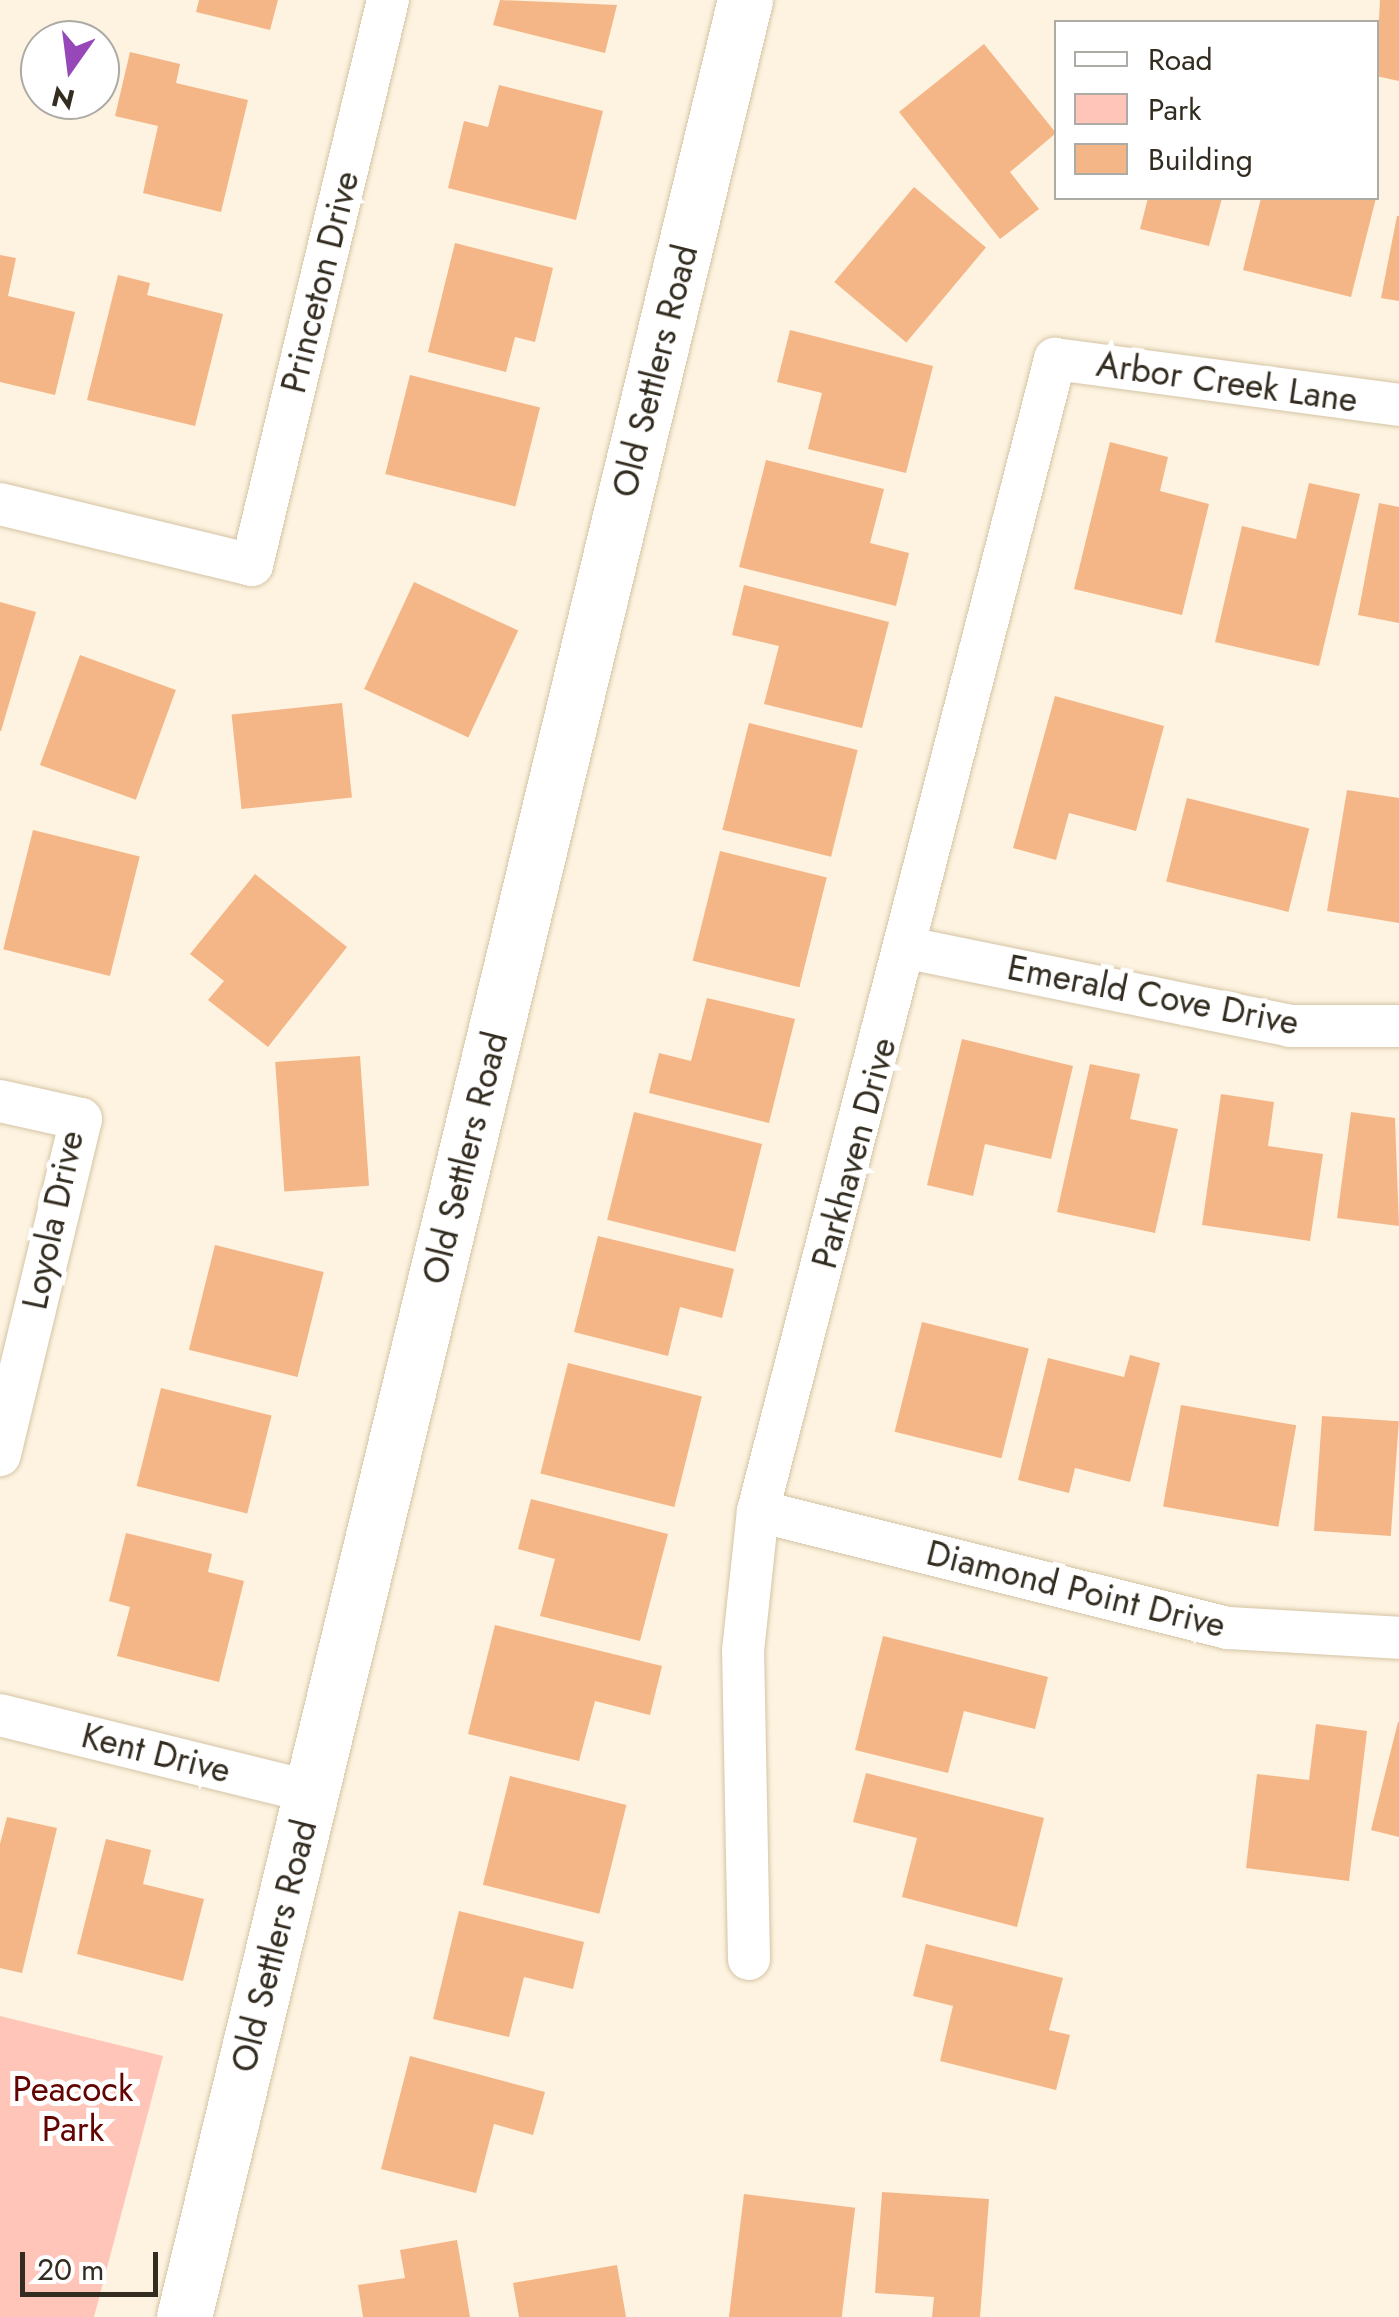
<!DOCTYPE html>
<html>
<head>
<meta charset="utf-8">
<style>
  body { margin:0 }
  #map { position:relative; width:1399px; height:2317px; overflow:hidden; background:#fdf3e0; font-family:Jost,sans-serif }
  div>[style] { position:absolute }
  .green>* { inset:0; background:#ffc5b9 }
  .building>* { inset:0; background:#f4b687; transform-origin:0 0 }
  .roads { filter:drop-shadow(0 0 2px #d5c4a5) drop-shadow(0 0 2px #d5c4a5) }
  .minor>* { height:42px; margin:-21px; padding:0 21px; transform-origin:21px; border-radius:21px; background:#fff }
  .secondary>* { height:55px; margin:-27.5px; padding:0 27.5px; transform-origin:27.5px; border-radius:27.5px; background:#fff }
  span { translate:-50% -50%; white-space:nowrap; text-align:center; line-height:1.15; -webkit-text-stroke:10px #fff; paint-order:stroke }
  .street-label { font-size:35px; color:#332c20 }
  .park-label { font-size:35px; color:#620400 }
  .legend { position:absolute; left:1054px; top:20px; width:325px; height:180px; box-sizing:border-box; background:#fff; border:2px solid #adaba6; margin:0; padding:12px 18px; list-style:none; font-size:30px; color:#332c20 }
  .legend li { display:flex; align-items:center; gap:20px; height:50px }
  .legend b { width:50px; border:2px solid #adaba6 }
  .north { position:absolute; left:20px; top:20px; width:100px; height:100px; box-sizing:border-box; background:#fff; border:2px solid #adaba6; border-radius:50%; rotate:194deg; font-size:28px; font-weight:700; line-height:40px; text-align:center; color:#332c20 }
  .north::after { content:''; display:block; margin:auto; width:35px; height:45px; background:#9648b9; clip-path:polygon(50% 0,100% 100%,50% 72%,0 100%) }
  .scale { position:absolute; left:20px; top:2252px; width:138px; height:45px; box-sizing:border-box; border:5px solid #332c20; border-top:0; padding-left:12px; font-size:30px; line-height:35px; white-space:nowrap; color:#332c20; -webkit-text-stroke:8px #fff; paint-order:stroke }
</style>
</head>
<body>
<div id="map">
  <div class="green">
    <div style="clip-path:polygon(0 2016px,163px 2056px,94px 2317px,0 2317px)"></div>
  </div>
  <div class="building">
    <div style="clip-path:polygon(199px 0,278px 0,270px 30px,196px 12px)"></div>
    <div style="clip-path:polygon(500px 0,617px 5px,605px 53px,493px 25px)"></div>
    <div style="clip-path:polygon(1380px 0,1399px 0,1399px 81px,1376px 76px)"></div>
    <div style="clip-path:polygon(984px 44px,1056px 133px,1010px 172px,1039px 209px,1000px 239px,899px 112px)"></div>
    <div style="clip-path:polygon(130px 52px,180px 64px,176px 83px,248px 100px,221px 212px,143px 193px,158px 126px,115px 116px)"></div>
    <div style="clip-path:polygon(499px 85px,603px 111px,576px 220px,448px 188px,464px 121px,488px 127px)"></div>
    <div style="left:914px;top:187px;width:94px;height:124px;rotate:40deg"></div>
    <div style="clip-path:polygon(1148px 198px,1222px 198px,1209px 246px,1140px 229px)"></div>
    <div style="clip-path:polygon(1261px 198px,1376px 198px,1351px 297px,1243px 270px)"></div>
    <div style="clip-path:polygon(1397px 216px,1399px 216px,1399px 301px,1381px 298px)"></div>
    <div style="clip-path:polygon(455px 243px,553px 268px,535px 342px,515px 337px,506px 372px,428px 352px)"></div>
    <div style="clip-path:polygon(0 255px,16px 258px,8px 296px,75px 312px,55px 395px,0 382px)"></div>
    <div style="clip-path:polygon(118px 275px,150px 283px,147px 295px,223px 314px,195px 426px,87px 400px)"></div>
    <div style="clip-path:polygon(790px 330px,933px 366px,906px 473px,808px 449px,822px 393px,777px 382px)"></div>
    <div style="left:410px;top:375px;width:134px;height:102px;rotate:14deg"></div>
    <div style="clip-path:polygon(1110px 442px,1168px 457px,1160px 491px,1209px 504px,1182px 615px,1074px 589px)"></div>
    <div style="clip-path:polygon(766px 460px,884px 489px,870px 543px,909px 553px,896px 606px,739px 567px)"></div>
    <div style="clip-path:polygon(1309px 483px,1360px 494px,1319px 666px,1215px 642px,1242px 526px,1296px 539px)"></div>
    <div style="clip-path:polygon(1379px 503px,1399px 507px,1399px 623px,1358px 615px)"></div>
    <div style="left:414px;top:582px;width:115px;height:118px;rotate:25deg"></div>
    <div style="clip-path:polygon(744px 585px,889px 622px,862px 728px,764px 704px,779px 646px,732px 635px)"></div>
    <div style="clip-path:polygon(0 602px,36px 612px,1px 731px,0 731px)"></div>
    <div style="left:80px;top:655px;width:102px;height:117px;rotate:20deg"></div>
    <div style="clip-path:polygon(1055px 696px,1164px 726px,1136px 831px,1069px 813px,1056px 860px,1013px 848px)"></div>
    <div style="left:342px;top:703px;width:95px;height:111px;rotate:84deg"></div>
    <div style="left:749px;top:723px;width:112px;height:110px;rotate:14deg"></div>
    <div style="clip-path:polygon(1347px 790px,1399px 798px,1399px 923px,1327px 911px)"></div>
    <div style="left:1187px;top:798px;width:126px;height:86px;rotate:14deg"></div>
    <div style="left:33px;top:830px;width:110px;height:123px;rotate:14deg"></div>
    <div style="left:720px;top:851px;width:110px;height:113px;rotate:14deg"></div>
    <div style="clip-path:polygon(255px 874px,347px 947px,268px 1047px,208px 1000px,224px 981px,190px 954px)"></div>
    <div style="clip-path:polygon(707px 998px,795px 1019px,769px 1123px,649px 1093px,659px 1053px,691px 1061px)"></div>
    <div style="clip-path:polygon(962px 1039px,1073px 1066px,1051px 1159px,985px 1144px,973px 1196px,927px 1185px)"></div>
    <div style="left:360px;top:1056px;width:130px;height:85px;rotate:86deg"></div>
    <div style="clip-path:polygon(1090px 1064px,1140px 1074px,1130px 1119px,1178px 1129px,1155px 1233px,1057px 1212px)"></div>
    <div style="clip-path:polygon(1221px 1094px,1274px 1102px,1268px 1146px,1323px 1154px,1310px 1241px,1202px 1225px)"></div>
    <div style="left:634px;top:1112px;width:132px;height:111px;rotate:14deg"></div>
    <div style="clip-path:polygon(1351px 1112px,1395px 1118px,1399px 1226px,1337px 1218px)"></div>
    <div style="clip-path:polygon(598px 1236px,734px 1269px,722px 1318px,680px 1307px,668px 1356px,574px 1332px)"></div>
    <div style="left:215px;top:1245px;width:112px;height:108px;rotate:14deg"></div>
    <div style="left:922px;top:1322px;width:110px;height:113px;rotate:14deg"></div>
    <div style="clip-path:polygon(1130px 1355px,1160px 1363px,1130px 1482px,1075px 1468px,1069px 1493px,1018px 1480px,1048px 1358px,1124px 1377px)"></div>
    <div style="left:568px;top:1363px;width:138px;height:114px;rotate:14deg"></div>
    <div style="left:161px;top:1388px;width:114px;height:101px;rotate:14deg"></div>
    <div style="left:1181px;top:1405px;width:117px;height:103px;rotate:10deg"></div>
    <div style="left:1322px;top:1416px;width:77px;height:115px;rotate:4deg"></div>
    <div style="clip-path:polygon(531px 1499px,668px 1534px,640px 1641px,540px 1616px,555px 1559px,518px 1549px)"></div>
    <div style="clip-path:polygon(126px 1533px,212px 1554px,208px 1572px,244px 1581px,219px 1682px,117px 1656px,130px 1607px,109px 1601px)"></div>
    <div style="clip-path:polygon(495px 1625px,662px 1666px,650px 1715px,595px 1701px,579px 1761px,468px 1734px)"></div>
    <div style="clip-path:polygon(883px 1636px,1048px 1677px,1035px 1729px,964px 1711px,948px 1773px,855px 1750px)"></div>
    <div style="clip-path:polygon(1398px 1722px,1399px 1722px,1399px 1837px,1371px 1830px)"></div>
    <div style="clip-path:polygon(1316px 1724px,1367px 1731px,1349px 1881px,1246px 1868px,1257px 1774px,1309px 1780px)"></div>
    <div style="clip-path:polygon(866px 1773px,1044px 1818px,1017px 1927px,902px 1897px,917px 1838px,853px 1822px)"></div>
    <div style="left:510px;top:1776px;width:120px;height:112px;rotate:14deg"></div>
    <div style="clip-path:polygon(7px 1817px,57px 1828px,22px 1973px,0 1968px,0 1844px)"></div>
    <div style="clip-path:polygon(106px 1839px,151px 1850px,143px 1884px,204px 1899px,183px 1981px,77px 1954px)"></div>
    <div style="clip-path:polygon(459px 1911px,584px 1942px,573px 1989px,524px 1977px,509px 2037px,433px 2019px)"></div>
    <div style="clip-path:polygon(926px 1944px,1063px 1978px,1049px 2030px,1070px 2035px,1056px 2090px,940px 2061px,953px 2006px,913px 1996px)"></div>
    <div style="clip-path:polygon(410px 2056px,545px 2092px,533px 2135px,494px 2124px,476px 2193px,381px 2169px)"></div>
    <div style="clip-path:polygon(882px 2192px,989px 2199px,980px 2317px,932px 2317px,934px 2297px,875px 2293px)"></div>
    <div style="left:744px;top:2194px;width:112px;height:124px;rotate:7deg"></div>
    <div style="clip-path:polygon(457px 2240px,470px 2317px,363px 2317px,358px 2285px,405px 2278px,400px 2250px)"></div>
    <div style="clip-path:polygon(617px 2265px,626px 2317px,519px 2317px,513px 2283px)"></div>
  </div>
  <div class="roads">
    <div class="minor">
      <div style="left:0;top:504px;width:259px;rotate:13.6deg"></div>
      <div style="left:252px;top:565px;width:581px;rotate:-76.47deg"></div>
      <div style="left:908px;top:948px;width:390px;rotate:11.5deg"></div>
      <div style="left:1290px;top:1026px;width:109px"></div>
      <div style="left:0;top:1101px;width:83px;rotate:12.5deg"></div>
      <div style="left:81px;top:1119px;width:346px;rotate:103.6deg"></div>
      <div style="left:758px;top:1511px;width:484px;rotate:14deg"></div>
      <div style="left:1228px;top:1628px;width:171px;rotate:3.3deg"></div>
      <div style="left:0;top:1715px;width:320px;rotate:13.9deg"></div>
      <div style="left:749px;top:1959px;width:308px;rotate:-91.1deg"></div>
      <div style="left:743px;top:1651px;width:141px;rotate:-83.9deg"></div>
      <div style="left:758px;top:1511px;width:1190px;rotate:-75.54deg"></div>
      <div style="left:1055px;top:359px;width:347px;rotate:7.6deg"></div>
    </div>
    <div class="secondary">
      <div style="left:184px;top:2317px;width:2384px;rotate:-76.39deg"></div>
    </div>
  </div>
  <div class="street-label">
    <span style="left:320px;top:282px;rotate:-76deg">Princeton Drive</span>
    <span style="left:655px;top:371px;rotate:-76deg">Old Settlers Road</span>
    <span style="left:1227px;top:382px;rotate:8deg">Arbor Creek Lane</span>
    <span style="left:1153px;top:995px;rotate:11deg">Emerald Cove Drive</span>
    <span style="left:854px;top:1153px;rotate:-75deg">Parkhaven Drive</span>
    <span style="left:465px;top:1158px;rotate:-76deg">Old Settlers Road</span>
    <span style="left:53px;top:1220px;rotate:-78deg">Loyola Drive</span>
    <span style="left:1076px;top:1589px;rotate:14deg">Diamond Point Drive</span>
    <span style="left:156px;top:1753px;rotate:14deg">Kent Drive</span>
    <span style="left:274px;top:1946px;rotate:-76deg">Old Settlers Road</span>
  </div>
  <div class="park-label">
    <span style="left:73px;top:2109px">Peacock<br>Park</span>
  </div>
  <ul class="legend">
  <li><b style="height:12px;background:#fff"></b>Road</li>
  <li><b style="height:28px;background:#ffc5b9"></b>Park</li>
  <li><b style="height:28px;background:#f4b687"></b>Building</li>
  </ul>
  <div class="north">N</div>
  <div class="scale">20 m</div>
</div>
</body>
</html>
